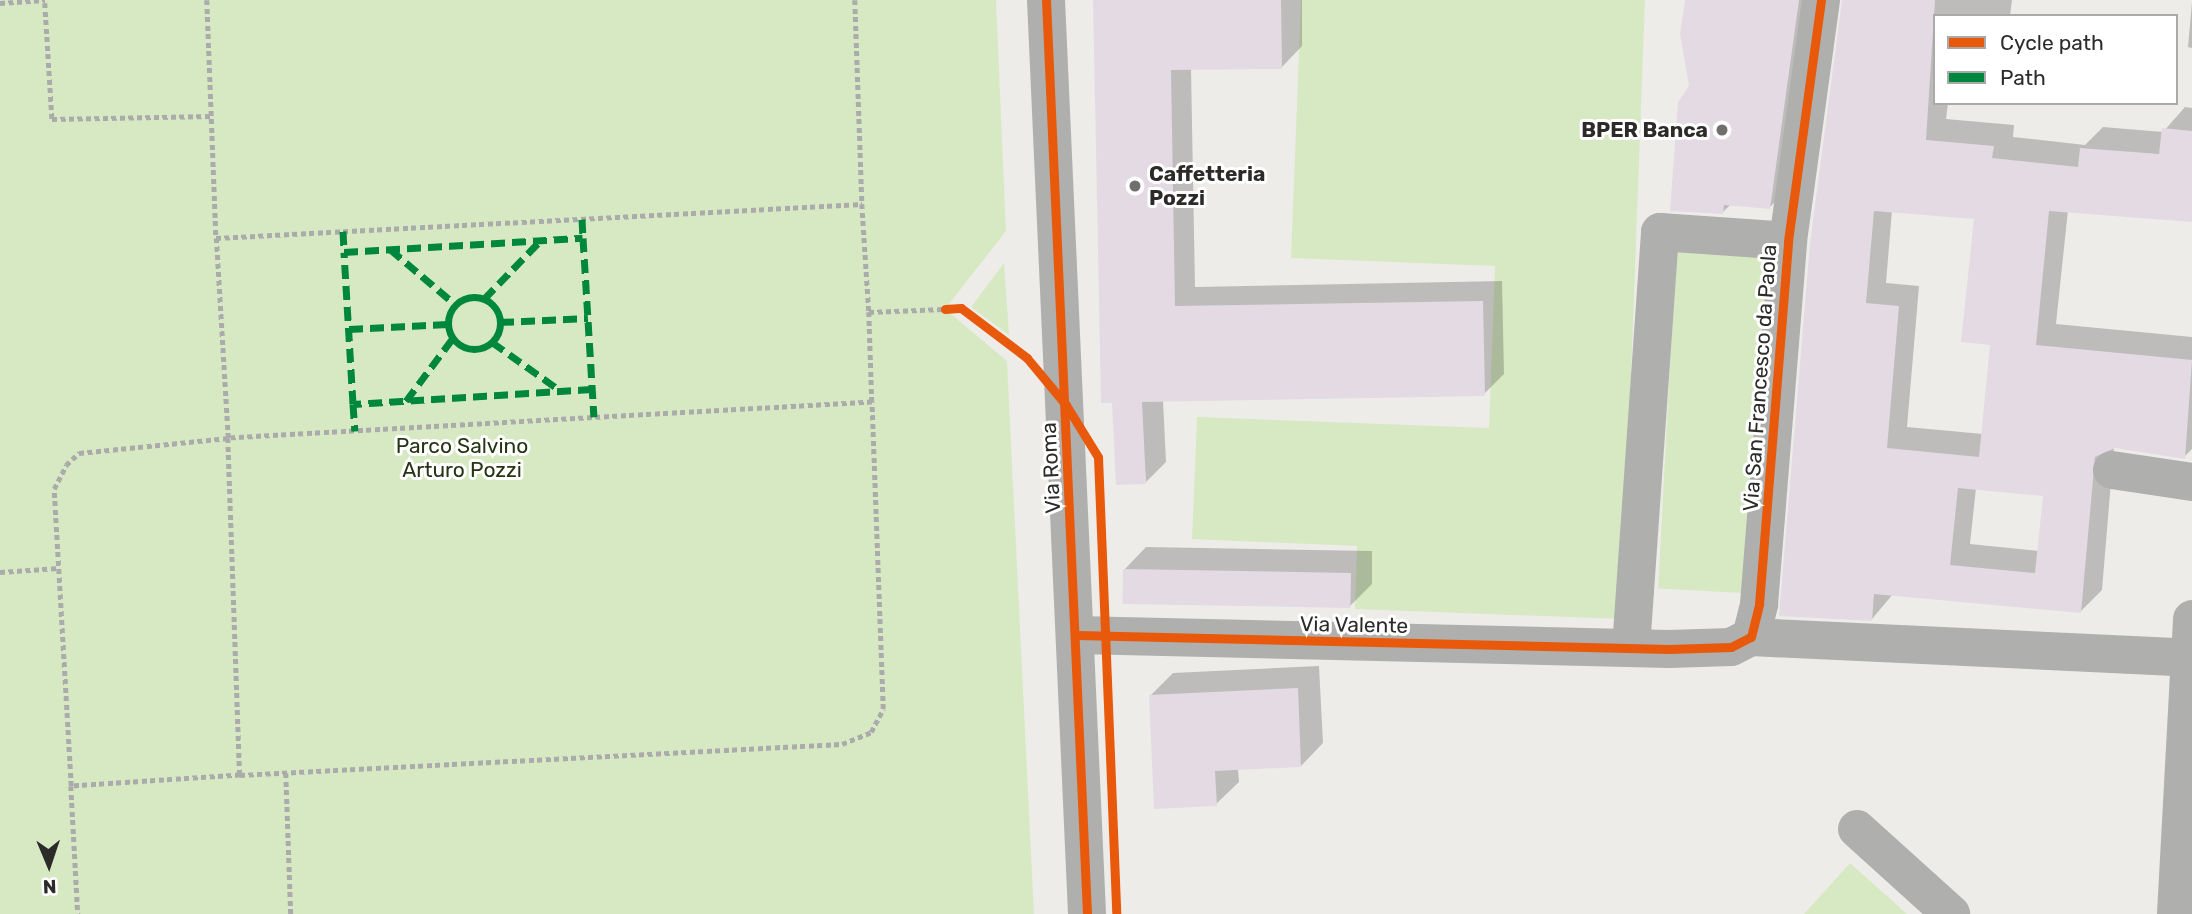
<!DOCTYPE html>
<html>
<head>
<meta charset="utf-8">
<style>
  body { margin:0 }
  #map { position:relative; width:2192px; height:914px; overflow:hidden; background:#eeece9; font-family:Rubik,sans-serif }
  div>[style] { position:absolute }
  .green>* { inset:0; background:#d7e9c3; transform-origin:0 0 }
  .shadow>* { inset:0; background:#0003 }
  .building>* { inset:0; background:#e4dae3; transform-origin:0 0 }
  .path>* { height:4.5px; margin-top:-2.25px; transform-origin:0; background:repeating-linear-gradient(90deg,#acabab 0 5px,transparent 0 8.5px) }
  .minor>* { height:38px; margin:-19px; padding:0 19px; transform-origin:19px; border-radius:19px; background:#afafae }
  .quiet>* { height:7px; margin-top:-3.5px; transform-origin:0; background:repeating-linear-gradient(90deg,#00873e 0 14px,transparent 0 21px) }
  .quiet>.ring { margin:-3.5px; padding:0; box-sizing:content-box; background:none; border:7px solid #00873e; border-radius:50% }
  .cycleway>* { height:9px; margin:-4.5px; padding:0 4.5px; transform-origin:4.5px; border-radius:4.5px; background:#e8590c }
  .dots>* { width:19px; height:19px; translate:-50% -50%; box-sizing:border-box; border:4px solid #fff; border-radius:50% }
  span { translate:-50% -50%; white-space:nowrap; text-align:center; line-height:1.15; -webkit-text-stroke:6px #fff; paint-order:stroke }
  .poi-label { font-size:21px; color:#2c2b2a; font-weight:700 }
  .right { translate:-100% -50%; text-align:right }
  .left { translate:0 -50%; text-align:left }
  .street-label { font-size:21px; color:#2c2b2a }
  .park-label { font-size:21px; color:#263514 }
  .legend { position:absolute; left:1933px; top:14px; width:245px; height:91px; box-sizing:border-box; background:#fff; border:2px solid #abaaaa; margin:0; padding:9px 12px; list-style:none; font-size:21px; color:#2c2b2a }
  .legend li { display:flex; align-items:center; gap:14px; height:35px }
  .legend b { width:35px; border:2px solid #abaaaa }
  .north { position:absolute; left:14px; top:830px; width:70px; height:70px; -webkit-text-stroke:5px #fff; paint-order:stroke; rotate:178deg; font-size:19px; font-weight:700; line-height:28px; text-align:center; color:#2c2b2a }
  .north::after { content:''; display:block; margin:auto; width:24px; height:32px; background:#2c2b2a; clip-path:polygon(50% 0,100% 100%,50% 72%,0 100%) }
</style>
</head>
<body>
<div id="map">
  <div class="green">
    <div style="clip-path:polygon(0 0,996px 0,1006px 231px,945px 309px,1007px 361px,1034px 914px,0 914px)"></div>
    <div style="clip-path:polygon(1301px 0,1645px 0,1622px 619px,1355px 609px,1357px 546px,1192px 539px,1197px 417px,1489px 428px,1495px 266px,1291px 258px)"></div>
    <div style="left:1676px;top:248px;width:99px;height:341px;rotate:3deg"></div>
    <div style="clip-path:polygon(1004px 263px,1009px 335px,971px 307px)"></div>
    <div style="clip-path:polygon(1850px 863px,1907px 914px,1804px 914px)"></div>
  </div>
  <div class="shadow">
    <div style="clip-path:polygon(1095px 0,1302px 0,1302px 46px,1282px 67px,1191px 68px,1195px 287px,1502px 281px,1504px 374px,1484px 394px,1163px 400px,1166px 462px,1146px 482px)"></div>
    <div style="clip-path:polygon(1686px 0,1821px 0,1796px 181px,1770px 207px,1731px 204px,1722px 213px,1691px 87px)"></div>
    <div style="clip-path:polygon(evenodd,1843px 0,2012px 0,2010px 16px,1935px 16px,1935px 103px,1948px 103px,1946px 119px,2014px 125px,2013px 137px,2085px 145px,2103px 127px,2163px 132px,2185px 107px,2192px 108px,2192px 220px,2068px 210px,2056px 324px,2192px 337px,2192px 449px,2184px 457px,2114px 446px,2102px 590px,2081px 611px,1893px 594px,1872px 619px,1843px 0,1892px 210px,1976px 217px,1992px 343px,1983px 434px,1907px 427px,1919px 286px,1886px 283px,1892px 210px,1843px 0,1976px 488px,2045px 494px,2039px 551px,1970px 544px,1976px 488px)"></div>
    <div style="clip-path:polygon(2192px 2px,2192px 48px,2188px 47px)"></div>
    <div style="clip-path:polygon(1146px 547px,1372px 551px,1372px 584px,1350px 606px,1124px 570px)"></div>
    <div style="clip-path:polygon(1319px 666px,1323px 743px,1301px 766px,1238px 769px,1239px 782px,1216px 804px,1151px 695px,1173px 673px)"></div>
  </div>
  <div class="building">
    <div style="clip-path:polygon(1093px 0,1281px 0,1282px 69px,1171px 70px,1175px 306px,1483px 301px,1485px 396px,1142px 402px,1146px 484px,1116px 485px,1112px 403px,1101px 403px)"></div>
    <div style="clip-path:polygon(1685px 0,1799px 0,1770px 209px,1724px 205px,1723px 214px,1670px 211px,1678px 102px,1689px 86px,1680px 34px)"></div>
    <div style="clip-path:polygon(evenodd,1842px 0,1935px 0,1926px 140px,1994px 146px,1992px 158px,2078px 167px,2080px 148px,2159px 154px,2162px 128px,2192px 131px,2192px 222px,2049px 211px,2036px 345px,2192px 360px,2185px 459px,2115px 448px,2095px 457px,2081px 613px,1874px 594px,1872px 621px,1779px 616px,1810px 243px,1842px 0,1874px 211px,1974px 219px,1961px 342px,1990px 345px,1979px 457px,1887px 448px,1899px 306px,1866px 303px,1874px 211px,1842px 0,1958px 488px,2043px 496px,2035px 573px,1950px 565px,1958px 488px)"></div>
    <div style="left:1123px;top:569px;width:228px;height:35px;rotate:1deg"></div>
    <div style="clip-path:polygon(1298px 688px,1301px 767px,1215px 771px,1217px 806px,1154px 809px,1149px 695px)"></div>
  </div>
  <div class="path">
    <div style="left:207px;top:0;width:238px;rotate:87.8deg"></div>
    <div style="left:855px;top:0;width:204px;rotate:88deg"></div>
    <div style="left:0;top:3px;width:45px;rotate:-3.8deg"></div>
    <div style="left:45px;top:3px;width:116px;rotate:86.5deg"></div>
    <div style="left:52px;top:119px;width:160px;rotate:-1.1deg"></div>
    <div style="left:869px;top:312px;width:90px;rotate:88.1deg"></div>
    <div style="left:872px;top:402px;width:645px;rotate:176.8deg"></div>
    <div style="left:228px;top:438px;width:200px;rotate:-93.4deg"></div>
    <div style="left:216px;top:238px;width:647px;rotate:-3.01deg"></div>
    <div style="left:862px;top:204px;width:108px;rotate:86.3deg"></div>
    <div style="left:869px;top:312px;width:76px;rotate:-2.3deg"></div>
    <div style="left:0;top:572px;width:59px;rotate:-3.9deg"></div>
    <div style="left:286px;top:773px;width:141px;rotate:88deg"></div>
    <div style="left:240px;top:775px;width:169px;rotate:176.3deg"></div>
    <div style="left:71px;top:786px;width:297px;rotate:-93.3deg"></div>
    <div style="left:54px;top:489px;width:27px;rotate:-63deg"></div>
    <div style="left:66px;top:465px;width:18px;rotate:-43deg"></div>
    <div style="left:79px;top:453px;width:150px;rotate:-5.7deg"></div>
    <div style="left:228px;top:438px;width:337px;rotate:88deg"></div>
    <div style="left:240px;top:775px;width:603px;rotate:-2.95deg"></div>
    <div style="left:842px;top:744px;width:31px;rotate:-22deg"></div>
    <div style="left:871px;top:732px;width:26px;rotate:-62deg"></div>
    <div style="left:883px;top:709px;width:307px;rotate:-92.1deg"></div>
    <div style="left:71px;top:786px;width:128px;rotate:86.9deg"></div>
  </div>
  <div class="minor">
    <div style="left:1046px;top:0;width:915px;rotate:87.43deg"></div>
    <div style="left:2112px;top:470px;width:81px;rotate:8.5deg"></div>
    <div style="left:1077px;top:635px;width:592px;rotate:1.35deg"></div>
    <div style="left:1669px;top:649px;width:62px;rotate:-1.8deg"></div>
    <div style="left:1731px;top:647px;width:22px;rotate:-27deg"></div>
    <div style="left:1751px;top:637px;width:34px;rotate:-76deg"></div>
    <div style="left:1759px;top:604px;width:364px;rotate:-85.4deg"></div>
    <div style="left:1788px;top:241px;width:243px;rotate:-82.2deg"></div>
    <div style="left:1751px;top:637px;width:440px;rotate:2.7deg"></div>
    <div style="left:2190px;top:658px;width:39px;rotate:-87deg"></div>
    <div style="left:1631px;top:648px;width:417px;rotate:-86deg"></div>
    <div style="left:1660px;top:232px;width:128px;rotate:4deg"></div>
    <div style="left:1857px;top:829px;width:127px;rotate:42.1deg"></div>
    <div style="left:2176px;top:914px;width:256px;rotate:-86.9deg"></div>
  </div>
  <div class="quiet">
    <div style="left:582px;top:219px;width:19px;rotate:87deg"></div>
    <div style="left:343px;top:231px;width:21px;rotate:87deg"></div>
    <div style="left:390px;top:249px;width:87px;rotate:40.3deg"></div>
    <div class="ring" style="left:448px;top:297px;width:45px;height:45px"></div>
    <div style="left:484px;top:299px;width:82px;rotate:-46deg"></div>
    <div style="left:500px;top:322px;width:88px;rotate:-2.6deg"></div>
    <div style="left:349px;top:329px;width:99px;rotate:-2.9deg"></div>
    <div style="left:492px;top:342px;width:85px;rotate:35.4deg"></div>
    <div style="left:592px;top:389px;width:239px;rotate:176.4deg"></div>
    <div style="left:353px;top:404px;width:152px;rotate:-93.4deg"></div>
    <div style="left:344px;top:252px;width:239px;rotate:-3.4deg"></div>
    <div style="left:583px;top:238px;width:179px;rotate:86.5deg"></div>
    <div style="left:406px;top:401px;width:79px;rotate:-53.3deg"></div>
    <div style="left:353px;top:404px;width:27px;rotate:86deg"></div>
  </div>
  <div class="cycleway">
    <div style="left:1046px;top:0;width:915px;rotate:87.43deg"></div>
    <div style="left:945px;top:309px;width:16px;rotate:-4deg"></div>
    <div style="left:961px;top:308px;width:83px;rotate:37.1deg"></div>
    <div style="left:1027px;top:358px;width:61px;rotate:50.3deg"></div>
    <div style="left:1066px;top:405px;width:61px;rotate:58.4deg"></div>
    <div style="left:1098px;top:457px;width:457px;rotate:87.7deg"></div>
    <div style="left:1077px;top:635px;width:592px;rotate:1.35deg"></div>
    <div style="left:1669px;top:649px;width:62px;rotate:-1.8deg"></div>
    <div style="left:1731px;top:647px;width:22px;rotate:-27deg"></div>
    <div style="left:1751px;top:637px;width:34px;rotate:-76deg"></div>
    <div style="left:1759px;top:604px;width:364px;rotate:-85.4deg"></div>
    <div style="left:1788px;top:241px;width:243px;rotate:-82.2deg"></div>
  </div>
  <div class="dots">
    <div style="left:1722px;top:130px;background:#706f6d"></div>
    <div style="left:1135px;top:186px;background:#706f6d"></div>
  </div>
  <div class="poi-label">
    <span class="right" style="left:1708px;top:130px">BPER Banca</span>
    <span class="left" style="left:1149px;top:186px">Caffetteria<br>Pozzi</span>
  </div>
  <div class="street-label">
    <span style="left:1760px;top:378px;rotate:-86deg">Via San Francesco da Paola</span>
    <span style="left:1051px;top:468px;rotate:-93deg">Via Roma</span>
    <span style="left:1354px;top:625px;rotate:1deg">Via Valente</span>
  </div>
  <div class="park-label">
    <span style="left:462px;top:458px">Parco Salvino<br>Arturo Pozzi</span>
  </div>
  <ul class="legend">
  <li><b style="height:9px;background:#e8590c"></b>Cycle path</li>
  <li><b style="height:9px;background:#00873e"></b>Path</li>
  </ul>
  <div class="north">N</div>
</div>
</body>
</html>
